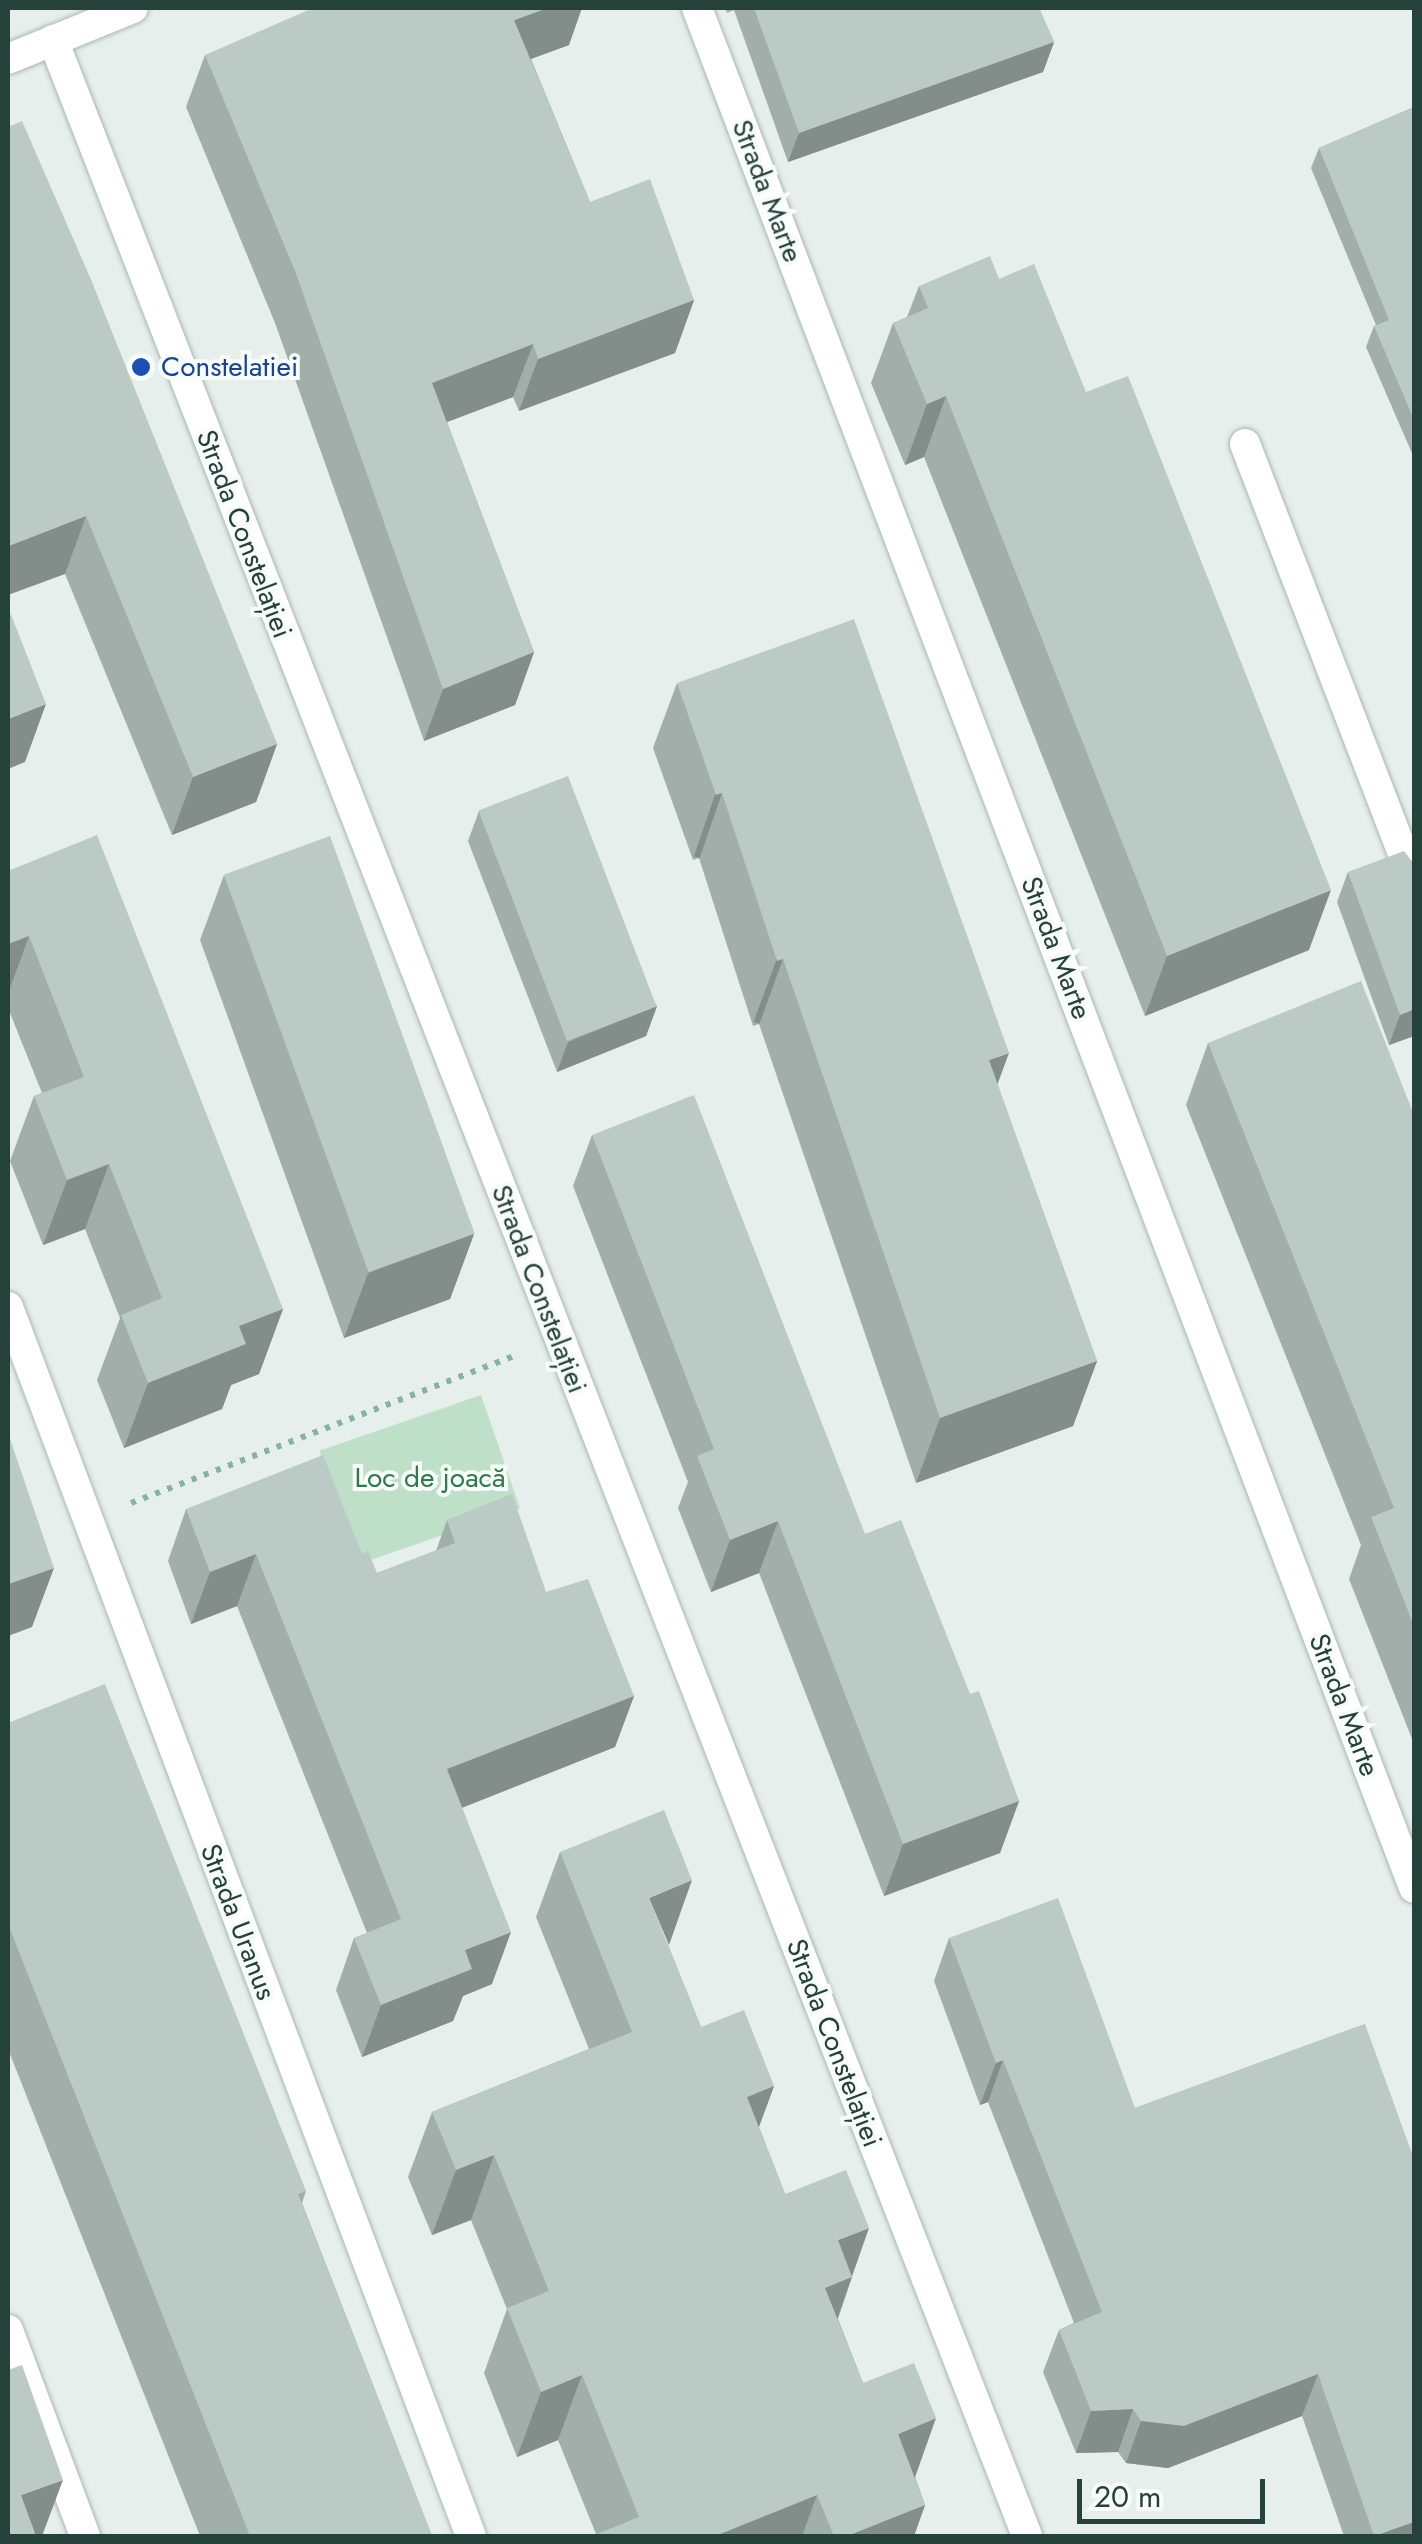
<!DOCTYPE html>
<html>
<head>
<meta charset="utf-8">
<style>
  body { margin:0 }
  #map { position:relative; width:1422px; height:2544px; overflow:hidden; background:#e6efeb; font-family:Jost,sans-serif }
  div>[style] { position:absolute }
  .green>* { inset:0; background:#bfe0c8; transform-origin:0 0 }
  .path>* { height:6px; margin-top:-3px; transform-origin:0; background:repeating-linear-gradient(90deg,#86b3a5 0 5px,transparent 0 13px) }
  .roads { filter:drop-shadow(0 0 2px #a8b8b2) drop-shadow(0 0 2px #a8b8b2) }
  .minor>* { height:30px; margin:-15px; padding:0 15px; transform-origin:15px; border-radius:15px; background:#fff }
  .wall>* { inset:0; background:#a1aea9 }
  .shaded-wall>* { inset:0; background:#838d89; transform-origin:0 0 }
  .building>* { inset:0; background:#bbcac4; transform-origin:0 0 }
  .dots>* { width:28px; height:28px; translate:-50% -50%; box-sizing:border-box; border:5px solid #f7fbf9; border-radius:50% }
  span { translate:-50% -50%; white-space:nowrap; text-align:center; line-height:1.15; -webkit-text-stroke:8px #f7fbf9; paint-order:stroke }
  .street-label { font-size:28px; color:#24423a }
  .transit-label { font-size:28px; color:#164399 }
  .left { translate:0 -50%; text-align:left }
  .park-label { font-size:28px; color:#2d7a4b }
  .frame { position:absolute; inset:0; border:10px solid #24423a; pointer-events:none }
  .scale { position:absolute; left:1077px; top:2479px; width:188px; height:45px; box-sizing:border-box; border:5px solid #24423a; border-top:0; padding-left:12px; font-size:30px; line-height:35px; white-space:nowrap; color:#24423a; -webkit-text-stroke:8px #f7fbf9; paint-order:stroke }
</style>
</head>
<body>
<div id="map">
  <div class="green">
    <div style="left:481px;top:1395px;width:120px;height:171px;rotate:71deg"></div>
  </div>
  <div class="path">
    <div style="left:131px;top:1503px;width:412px;rotate:-21deg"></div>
  </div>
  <div class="roads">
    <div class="minor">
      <div style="left:697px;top:8px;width:2012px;rotate:69.12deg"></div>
      <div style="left:53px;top:40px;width:2679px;rotate:68.68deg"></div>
      <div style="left:8px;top:59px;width:135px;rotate:-22.2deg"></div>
      <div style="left:1245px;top:444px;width:470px;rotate:68.9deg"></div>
      <div style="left:8px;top:1307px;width:1313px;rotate:69.36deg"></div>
      <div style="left:8px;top:2330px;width:220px;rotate:69.5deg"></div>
    </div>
  </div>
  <div class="wall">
    <div style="clip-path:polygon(725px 8px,1039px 8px,1054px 42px,1043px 72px,788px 162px,734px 10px,727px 13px)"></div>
    <div style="clip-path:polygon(569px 45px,531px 59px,590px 202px,694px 300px,675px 353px,519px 411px,513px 397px,447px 422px,534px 652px,515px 705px,424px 741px,275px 323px,186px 107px,205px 55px)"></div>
    <div style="clip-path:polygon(1414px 107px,1414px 458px,1366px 347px,1374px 326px,1376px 325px,1311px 168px,1319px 148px)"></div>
    <div style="clip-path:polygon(8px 127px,277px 744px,256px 802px,172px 835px,65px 574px)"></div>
    <div style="clip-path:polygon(999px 279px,1309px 950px,1145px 1016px,924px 457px,905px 465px,871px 383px,893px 323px,907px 317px,919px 286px)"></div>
    <div style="clip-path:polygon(677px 683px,997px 1084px,1097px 1361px,1073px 1426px,916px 1483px,759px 1024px,753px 1026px,699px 858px,693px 860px,653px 748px)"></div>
    <div style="clip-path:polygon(479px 811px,657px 1006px,646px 1036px,557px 1072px,468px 841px)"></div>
    <div style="clip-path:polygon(8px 871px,283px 1309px,259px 1374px,231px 1385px,222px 1409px,124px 1448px,97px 1380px,120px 1318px,85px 1229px,43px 1245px,10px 1161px,34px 1096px,42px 1093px,8px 1008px)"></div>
    <div style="clip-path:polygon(1348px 872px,1414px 1036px,1389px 1045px,1337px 902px)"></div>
    <div style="clip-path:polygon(224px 875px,474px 1234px,450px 1299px,344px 1338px,200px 940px)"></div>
    <div style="clip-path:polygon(1208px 1043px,1414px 1115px,1414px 1744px,1349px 1579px,1361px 1545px,1186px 1105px)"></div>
    <div style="clip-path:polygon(592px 1135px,865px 1534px,970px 1694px,1019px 1801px,1000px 1853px,884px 1896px,759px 1573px,711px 1592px,678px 1508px,688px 1482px,573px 1186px)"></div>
    <div style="clip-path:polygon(186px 1509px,362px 1554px,377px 1573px,436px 1551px,447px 1520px,546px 1592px,634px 1696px,615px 1747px,462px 1808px,492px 1984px,463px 1996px,453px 2021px,362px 2057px,336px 1990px,354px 1938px,367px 1933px,237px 1606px,191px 1624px,168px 1561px)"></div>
    <div style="clip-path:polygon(8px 1723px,306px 2191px,302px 2203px,432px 2536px,200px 2536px,8px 2049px)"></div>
    <div style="clip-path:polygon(560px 1852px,668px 1945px,701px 2027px,774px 2086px,759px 2127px,785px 2194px,852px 2277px,838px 2319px,863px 2383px,915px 2477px,925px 2505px,914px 2536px,591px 2536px,596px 2534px,558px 2440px,517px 2457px,484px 2373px,507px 2309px,471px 2220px,432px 2235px,408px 2177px,432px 2112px,589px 2049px,536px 1917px)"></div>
    <div style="clip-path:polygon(949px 1938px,1135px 2108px,1365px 2024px,1414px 2536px,1344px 2536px,1302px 2416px,1168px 2468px,1126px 2463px,1118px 2452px,1076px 2453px,1043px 2372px,1059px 2330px,1074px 2323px,988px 2102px,980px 2105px,934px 1981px)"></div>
  </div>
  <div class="shaded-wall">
    <div style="clip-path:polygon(547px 8px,582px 8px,569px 45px,495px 72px,514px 20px)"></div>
    <div style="clip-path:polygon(1054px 42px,1043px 72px,788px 162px,799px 133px)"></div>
    <div style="clip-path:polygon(694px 300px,675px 353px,519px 411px,538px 359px)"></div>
    <div style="clip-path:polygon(533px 344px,513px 397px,413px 435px,432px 383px)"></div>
    <div style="clip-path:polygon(946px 396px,924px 457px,905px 465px,927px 404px)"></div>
    <div style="clip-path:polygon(86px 516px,65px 574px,8px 595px,8px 546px)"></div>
    <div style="clip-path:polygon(534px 652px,515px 705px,424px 741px,443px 689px)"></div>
    <div style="clip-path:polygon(46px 704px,25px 762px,8px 769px,8px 719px)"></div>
    <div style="clip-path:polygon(277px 744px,256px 802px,172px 835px,193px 777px)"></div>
    <div style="left:722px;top:793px;width:69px;height:6px;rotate:109deg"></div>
    <div style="clip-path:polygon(1331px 890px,1309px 950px,1145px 1016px,1167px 956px)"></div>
    <div style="clip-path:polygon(29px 936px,8px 994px,8px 944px)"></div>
    <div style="left:783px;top:959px;width:69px;height:6px;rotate:110deg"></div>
    <div style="clip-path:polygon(657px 1006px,646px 1036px,557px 1072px,568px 1042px)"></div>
    <div style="clip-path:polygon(1414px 1009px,1414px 1036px,1389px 1045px,1400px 1015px)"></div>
    <div style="clip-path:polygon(1009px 1053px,985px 1118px,989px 1060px)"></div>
    <div style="clip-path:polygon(109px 1164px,85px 1229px,43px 1245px,67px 1180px)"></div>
    <div style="clip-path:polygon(474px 1234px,450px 1299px,344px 1338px,368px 1273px)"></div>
    <div style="clip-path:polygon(283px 1309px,259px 1374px,231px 1385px,222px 1409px,124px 1448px,148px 1383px,239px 1326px)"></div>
    <div style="clip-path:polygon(1097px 1361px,1073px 1426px,916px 1483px,940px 1418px)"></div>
    <div style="clip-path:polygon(778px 1521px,759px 1573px,711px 1592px,730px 1540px)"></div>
    <div style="clip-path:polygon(256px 1554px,237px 1606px,191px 1624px,210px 1572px)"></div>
    <div style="clip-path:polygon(54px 1568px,32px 1627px,8px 1636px,8px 1584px)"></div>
    <div style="clip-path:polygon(634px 1696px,615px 1747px,428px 1821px,447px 1769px)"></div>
    <div style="clip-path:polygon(1019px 1801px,1000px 1853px,884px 1896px,903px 1844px)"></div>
    <div style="clip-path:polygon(692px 1880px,669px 1945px,649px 1898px)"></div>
    <div style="clip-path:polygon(511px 1932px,492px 1984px,463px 1996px,453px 2021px,362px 2057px,381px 2005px,465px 1950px)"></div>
    <div style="clip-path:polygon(1003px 2060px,988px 2102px,980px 2105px,996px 2063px)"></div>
    <div style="clip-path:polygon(774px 2086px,750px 2151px,747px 2097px)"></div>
    <div style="clip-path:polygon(494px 2155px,471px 2220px,432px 2235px,456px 2170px)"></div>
    <div style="clip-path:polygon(869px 2228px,829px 2342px,802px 2353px,838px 2240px)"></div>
    <div style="clip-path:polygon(1318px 2374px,1302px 2416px,1168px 2468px,1126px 2463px,1141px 2421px)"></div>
    <div style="clip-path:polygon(582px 2375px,558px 2440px,517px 2457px,541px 2392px)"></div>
    <div style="clip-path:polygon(1133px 2409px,1118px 2452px,1076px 2453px,1091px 2411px)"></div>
    <div style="clip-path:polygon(936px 2418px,913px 2483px,898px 2434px)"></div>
    <div style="clip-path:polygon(63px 2480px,42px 2536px,8px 2536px,21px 2495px)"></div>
    <div style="clip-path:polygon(817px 2495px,802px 2536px,715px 2536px)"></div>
    <div style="clip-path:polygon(925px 2505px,914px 2536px,847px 2536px)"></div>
    <div style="clip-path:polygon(1414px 2522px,1414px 2536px,1374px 2536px)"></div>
  </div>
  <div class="building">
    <div style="clip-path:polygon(313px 8px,547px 8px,514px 20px,590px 202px,650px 179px,694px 300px,538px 359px,533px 344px,432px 383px,534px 652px,443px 689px,295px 271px,205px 55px)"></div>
    <div style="clip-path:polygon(754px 8px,1039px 8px,1054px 42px,799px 133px)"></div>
    <div style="clip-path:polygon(1414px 107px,1414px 420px,1374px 326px,1389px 320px,1319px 148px)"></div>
    <div style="clip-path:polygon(22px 121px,92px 282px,277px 744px,193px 777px,86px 516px,8px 546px,8px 127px)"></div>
    <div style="clip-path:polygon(990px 256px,999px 279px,1034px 264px,1086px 392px,1128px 376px,1331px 890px,1167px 956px,946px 396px,927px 404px,893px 323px,928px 308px,919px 286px)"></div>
    <div style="clip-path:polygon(8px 607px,46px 704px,8px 719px)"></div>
    <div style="clip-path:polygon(854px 619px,1009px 1053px,989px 1060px,1097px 1361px,940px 1418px,783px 959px,777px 961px,722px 793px,716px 795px,677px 683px)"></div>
    <div style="left:568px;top:776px;width:247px;height:96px;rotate:69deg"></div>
    <div style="clip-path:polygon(97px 835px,283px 1309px,239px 1326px,246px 1344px,148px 1383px,121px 1315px,162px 1298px,109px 1164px,67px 1180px,34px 1096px,84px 1077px,29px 936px,8px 944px,8px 871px)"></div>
    <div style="left:330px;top:836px;width:423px;height:113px;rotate:70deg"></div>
    <div style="clip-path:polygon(1404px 851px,1414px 864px,1414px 1009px,1400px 1015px,1348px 872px)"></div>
    <div style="clip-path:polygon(1361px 981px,1414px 1115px,1414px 1626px,1371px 1517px,1394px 1508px,1208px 1043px)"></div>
    <div style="clip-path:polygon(694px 1095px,865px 1534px,901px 1520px,970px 1694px,979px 1691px,1019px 1801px,903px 1844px,778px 1521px,730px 1540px,697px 1456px,714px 1449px,592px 1135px)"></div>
    <div style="clip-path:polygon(8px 1433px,54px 1568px,8px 1584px)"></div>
    <div style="clip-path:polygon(323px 1455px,362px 1554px,368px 1551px,377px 1573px,455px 1543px,447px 1520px,512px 1494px,546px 1592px,588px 1579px,634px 1696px,447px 1769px,511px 1932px,465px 1950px,472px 1969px,381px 2005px,354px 1938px,401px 1919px,256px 1554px,210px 1572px,186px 1509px)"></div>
    <div style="clip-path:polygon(105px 1684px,306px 2191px,298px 2194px,432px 2536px,250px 2536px,8px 1924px,8px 1723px)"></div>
    <div style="clip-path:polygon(664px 1810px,692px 1880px,649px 1898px,701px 2027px,744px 2010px,774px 2086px,747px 2097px,785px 2194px,846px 2170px,869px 2228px,838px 2240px,852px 2277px,825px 2288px,863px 2383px,914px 2363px,936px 2418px,898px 2434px,925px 2505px,847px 2536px,834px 2536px,817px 2495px,715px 2536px,592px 2536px,639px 2517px,582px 2375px,541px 2392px,507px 2308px,549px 2291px,494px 2155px,456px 2170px,432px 2112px,632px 2032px,560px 1852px)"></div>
    <div style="clip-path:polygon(1058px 1898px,1135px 2108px,1365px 2024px,1414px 2159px,1414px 2522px,1374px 2536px,1318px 2374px,1184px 2426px,1141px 2421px,1133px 2409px,1091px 2411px,1059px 2330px,1102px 2312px,1003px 2060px,996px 2063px,949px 1938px)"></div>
    <div style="clip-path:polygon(22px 2365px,63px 2480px,21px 2495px,36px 2536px,8px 2536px,8px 2370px)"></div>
  </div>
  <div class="dots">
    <div style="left:141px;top:367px;background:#1a4fb4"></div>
  </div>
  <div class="street-label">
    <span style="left:767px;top:191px;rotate:69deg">Strada Marte</span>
    <span style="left:244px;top:534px;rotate:69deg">Strada Constelației</span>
    <span style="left:1056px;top:948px;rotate:69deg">Strada Marte</span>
    <span style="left:539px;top:1289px;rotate:69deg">Strada Constelației</span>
    <span style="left:1344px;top:1705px;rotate:69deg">Strada Marte</span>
    <span style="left:238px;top:1922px;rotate:69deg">Strada Uranus</span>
    <span style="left:834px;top:2043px;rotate:69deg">Strada Constelației</span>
  </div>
  <div class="transit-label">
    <span class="left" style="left:161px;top:367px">Constelatiei</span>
  </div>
  <div class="park-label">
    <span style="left:430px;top:1478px">Loc de joacă</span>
  </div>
  <div class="frame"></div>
  <div class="scale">20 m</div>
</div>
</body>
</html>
